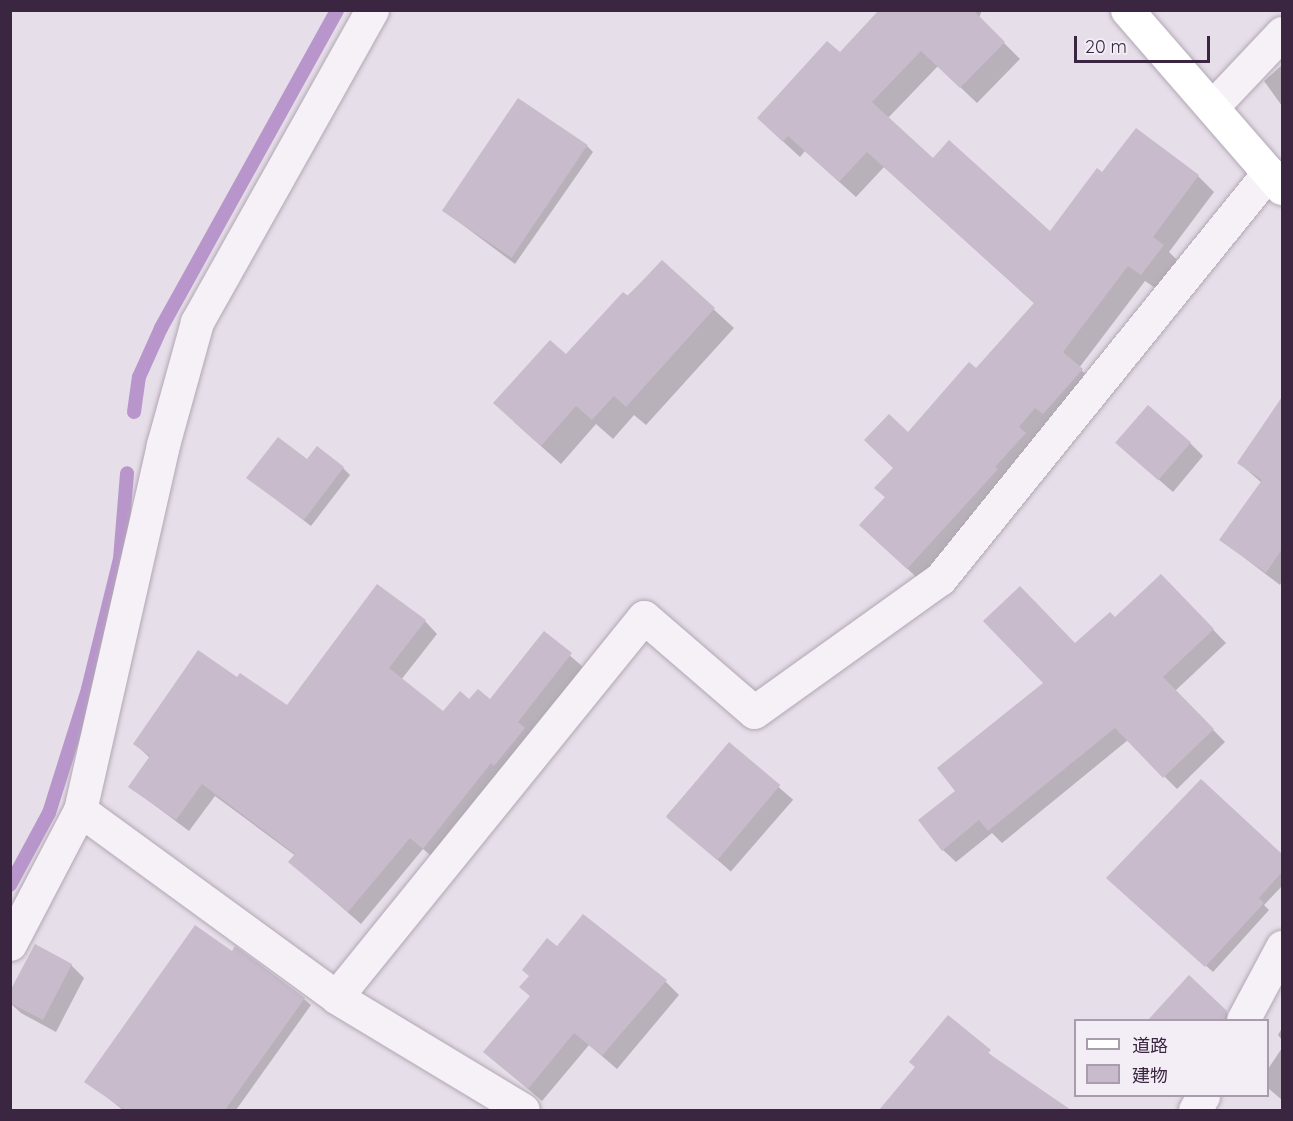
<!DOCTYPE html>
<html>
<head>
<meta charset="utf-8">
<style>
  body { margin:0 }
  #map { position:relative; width:1293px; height:1121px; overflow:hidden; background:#e6dee8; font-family:Quicksand,"Noto Sans JP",sans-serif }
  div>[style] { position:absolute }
  .shadow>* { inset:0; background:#0003; transform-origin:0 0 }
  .stream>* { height:14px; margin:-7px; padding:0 7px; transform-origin:7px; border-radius:7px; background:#b896cb }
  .building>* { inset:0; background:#c7bbcc; transform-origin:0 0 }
  .roads { filter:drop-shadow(0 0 2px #b2a7b6) drop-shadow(0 0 2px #b2a7b6) }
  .street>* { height:33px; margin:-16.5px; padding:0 16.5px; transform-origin:16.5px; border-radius:16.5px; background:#f5f1f7 }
  .secondary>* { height:33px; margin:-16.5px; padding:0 16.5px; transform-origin:16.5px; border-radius:16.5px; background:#fff }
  span { translate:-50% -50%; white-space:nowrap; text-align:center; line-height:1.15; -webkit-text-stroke:4.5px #f3edf6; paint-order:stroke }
  .frame { position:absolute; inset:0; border:12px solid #3a2640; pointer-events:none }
  .legend { position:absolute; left:1074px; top:1019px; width:195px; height:78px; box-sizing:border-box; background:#f3edf6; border:2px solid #a99dad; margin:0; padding:8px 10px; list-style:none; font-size:18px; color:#3a2640 }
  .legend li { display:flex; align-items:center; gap:12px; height:30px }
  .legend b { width:30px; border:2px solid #a99dad }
  .scale { position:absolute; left:1074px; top:36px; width:136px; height:27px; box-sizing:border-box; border:3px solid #3a2640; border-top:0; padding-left:8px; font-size:18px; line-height:21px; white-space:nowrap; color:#3a2640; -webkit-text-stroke:4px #f3edf6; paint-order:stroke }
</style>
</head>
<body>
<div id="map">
  <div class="shadow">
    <div style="clip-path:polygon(882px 10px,982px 10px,979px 18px,1020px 59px,977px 103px,938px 66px,888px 118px,933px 160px,1050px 233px,1103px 174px,1198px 176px,1214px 192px,1169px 252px,1179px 262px,1158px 290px,1145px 281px,1079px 368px,1098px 386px,924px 584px,877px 541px,886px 498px,876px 488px,895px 468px,908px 434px,976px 370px,1035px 304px,884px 167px,856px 197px,805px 151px,800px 157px,775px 134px,840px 54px)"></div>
    <div style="clip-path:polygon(1282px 65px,1282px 106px,1264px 81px)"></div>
    <div style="clip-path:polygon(587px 146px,593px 152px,515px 264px,444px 211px)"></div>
    <div style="clip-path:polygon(662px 262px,734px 328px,646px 425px,634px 415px,613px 439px,596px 424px,561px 464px,514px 422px,566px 356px)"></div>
    <div style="clip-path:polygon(1282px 426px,1282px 581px,1280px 585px,1221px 540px,1262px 483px,1239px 463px)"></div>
    <div style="clip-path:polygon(1190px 443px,1203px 456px,1173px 492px,1118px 444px)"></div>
    <div style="clip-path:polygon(307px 461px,343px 468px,350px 475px,311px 526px,248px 478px)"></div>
    <div style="clip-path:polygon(1161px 576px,1226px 643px,1175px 691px,1225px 742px,1177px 789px,1128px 740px,1002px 843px,992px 833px,956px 862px,943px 850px,957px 791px,1075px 645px,1115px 619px)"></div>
    <div style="clip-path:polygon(425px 621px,437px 634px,401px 680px,443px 714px,469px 701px,490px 701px,544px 633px,583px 667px,436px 860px,423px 849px,361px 924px,290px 862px,296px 856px,215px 796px,189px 831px,130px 787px,150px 758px,135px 744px,238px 679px,287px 707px)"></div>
    <div style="left:729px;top:744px;width:85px;height:95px;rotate:41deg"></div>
    <div style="clip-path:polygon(1201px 781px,1282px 856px,1282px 886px,1264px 905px,1269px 910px,1213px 972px,1115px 884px)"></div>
    <div style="clip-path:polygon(557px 948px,666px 982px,679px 995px,617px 1069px,589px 1045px,542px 1101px,485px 1052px,531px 997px,521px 987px)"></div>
    <div style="clip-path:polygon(71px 965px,84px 978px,56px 1032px,21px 1013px,10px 1003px)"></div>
    <div style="clip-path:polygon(1189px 978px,1233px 1019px,1232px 1020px,1150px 1020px)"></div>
    <div style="clip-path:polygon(304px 999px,311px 1005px,236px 1110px,123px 1110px,86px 1081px)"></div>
    <div style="clip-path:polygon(948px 1018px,1000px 1063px,1061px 1110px,881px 1110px,917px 1067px)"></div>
    <div style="clip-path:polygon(1282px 1028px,1282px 1040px,1278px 1035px)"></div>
    <div style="clip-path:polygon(1282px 1048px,1282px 1100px,1268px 1088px,1268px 1069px)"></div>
  </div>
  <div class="stream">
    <div style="left:134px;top:412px;width:35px;rotate:-82deg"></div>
    <div style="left:139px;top:377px;width:54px;rotate:-65.8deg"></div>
    <div style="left:161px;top:328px;width:363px;rotate:-61deg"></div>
    <div style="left:10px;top:885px;width:82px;rotate:-61.6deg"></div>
    <div style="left:49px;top:813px;width:130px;rotate:-72.5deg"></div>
    <div style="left:88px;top:689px;width:134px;rotate:-76.2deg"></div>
    <div style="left:120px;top:559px;width:86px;rotate:-85.3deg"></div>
  </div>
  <div class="building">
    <div style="clip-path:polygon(879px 10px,973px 10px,1005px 42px,960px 88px,921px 51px,872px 102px,933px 158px,949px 140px,1050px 231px,1097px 168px,1102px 172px,1136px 128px,1199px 175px,1153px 237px,1164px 245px,1141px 275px,1128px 266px,1063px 352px,1083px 369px,1043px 414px,1035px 408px,1019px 427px,1026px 433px,995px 467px,998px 469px,907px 569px,859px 525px,885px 497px,874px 488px,893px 468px,864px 440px,889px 414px,908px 432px,969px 362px,976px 368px,1034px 303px,867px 152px,839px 182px,788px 136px,783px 142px,757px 118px,827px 41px,840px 52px)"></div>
    <div style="left:518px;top:98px;width:84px;height:136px;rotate:34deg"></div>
    <div style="clip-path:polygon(662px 260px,715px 308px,626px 407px,614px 396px,592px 420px,576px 406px,541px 446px,493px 403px,550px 340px,566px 354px,623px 292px,628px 296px)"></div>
    <div style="clip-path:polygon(1282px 397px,1282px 549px,1266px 573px,1219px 540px,1262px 480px,1237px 463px)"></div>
    <div style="left:1148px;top:405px;width:57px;height:50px;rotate:41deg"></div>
    <div style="clip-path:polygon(278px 437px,307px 459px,317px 446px,344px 467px,304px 520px,246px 478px)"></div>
    <div style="clip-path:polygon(1161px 574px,1214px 629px,1163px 677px,1214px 729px,1163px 778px,1115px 728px,988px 831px,979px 820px,942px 851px,918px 820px,955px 791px,937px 768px,1043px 683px,983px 621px,1020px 586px,1075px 643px,1110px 612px,1115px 617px)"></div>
    <div style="clip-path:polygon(377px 584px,426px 620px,389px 668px,443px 711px,460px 691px,469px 699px,478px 689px,490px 699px,544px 631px,572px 653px,518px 722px,525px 728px,494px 766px,491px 763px,423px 849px,410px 838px,348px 912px,288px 862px,295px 854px,202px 784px,176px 820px,128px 787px,150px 756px,133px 744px,198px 650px,237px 677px,240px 673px,287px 705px)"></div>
    <div style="left:729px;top:742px;width:67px;height:98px;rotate:40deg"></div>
    <div style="clip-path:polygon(1201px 779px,1282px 854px,1282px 872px,1259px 898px,1264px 903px,1205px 967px,1106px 878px)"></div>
    <div style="clip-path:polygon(583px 914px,667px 980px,602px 1056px,574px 1033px,528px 1089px,483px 1052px,530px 996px,519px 987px,529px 976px,522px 970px,547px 938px,557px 946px)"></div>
    <div style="clip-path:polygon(195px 925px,232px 951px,235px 946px,305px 998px,225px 1110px,125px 1110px,84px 1082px)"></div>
    <div style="clip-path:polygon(35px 944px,72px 964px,43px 1020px,10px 1003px,10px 991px)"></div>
    <div style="clip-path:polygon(1189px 975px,1227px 1011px,1224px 1020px,1148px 1020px)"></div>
    <div style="clip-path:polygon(948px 1015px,991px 1050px,988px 1053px,1071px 1110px,879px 1110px,915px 1067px,909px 1062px)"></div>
  </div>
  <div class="roads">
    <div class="street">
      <div style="left:372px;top:10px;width:358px;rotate:119.3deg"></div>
      <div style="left:197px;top:322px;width:128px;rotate:105.5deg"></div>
      <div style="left:163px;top:445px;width:374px;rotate:102.8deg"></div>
      <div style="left:80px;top:810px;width:317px;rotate:36.1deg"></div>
      <div style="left:336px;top:997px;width:218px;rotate:31.1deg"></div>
      <div style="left:1212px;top:107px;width:102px;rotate:-46.6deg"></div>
      <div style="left:10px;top:944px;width:151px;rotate:-62.4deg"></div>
      <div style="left:336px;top:997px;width:489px;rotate:-51deg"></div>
      <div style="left:644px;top:617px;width:145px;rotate:40.8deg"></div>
      <div style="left:754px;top:712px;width:229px;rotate:-35.6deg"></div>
      <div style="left:940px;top:579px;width:523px;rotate:-51.05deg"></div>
      <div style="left:1243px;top:1020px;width:83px;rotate:-61.9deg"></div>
      <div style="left:1195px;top:1110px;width:16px;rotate:-60deg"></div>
    </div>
    <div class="secondary">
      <div style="left:1127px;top:10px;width:236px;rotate:49deg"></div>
    </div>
  </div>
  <div class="frame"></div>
  <ul class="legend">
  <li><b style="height:8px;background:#fff"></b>道路</li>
  <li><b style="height:16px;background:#c7bbcc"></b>建物</li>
  </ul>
  <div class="scale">20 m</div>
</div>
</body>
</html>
